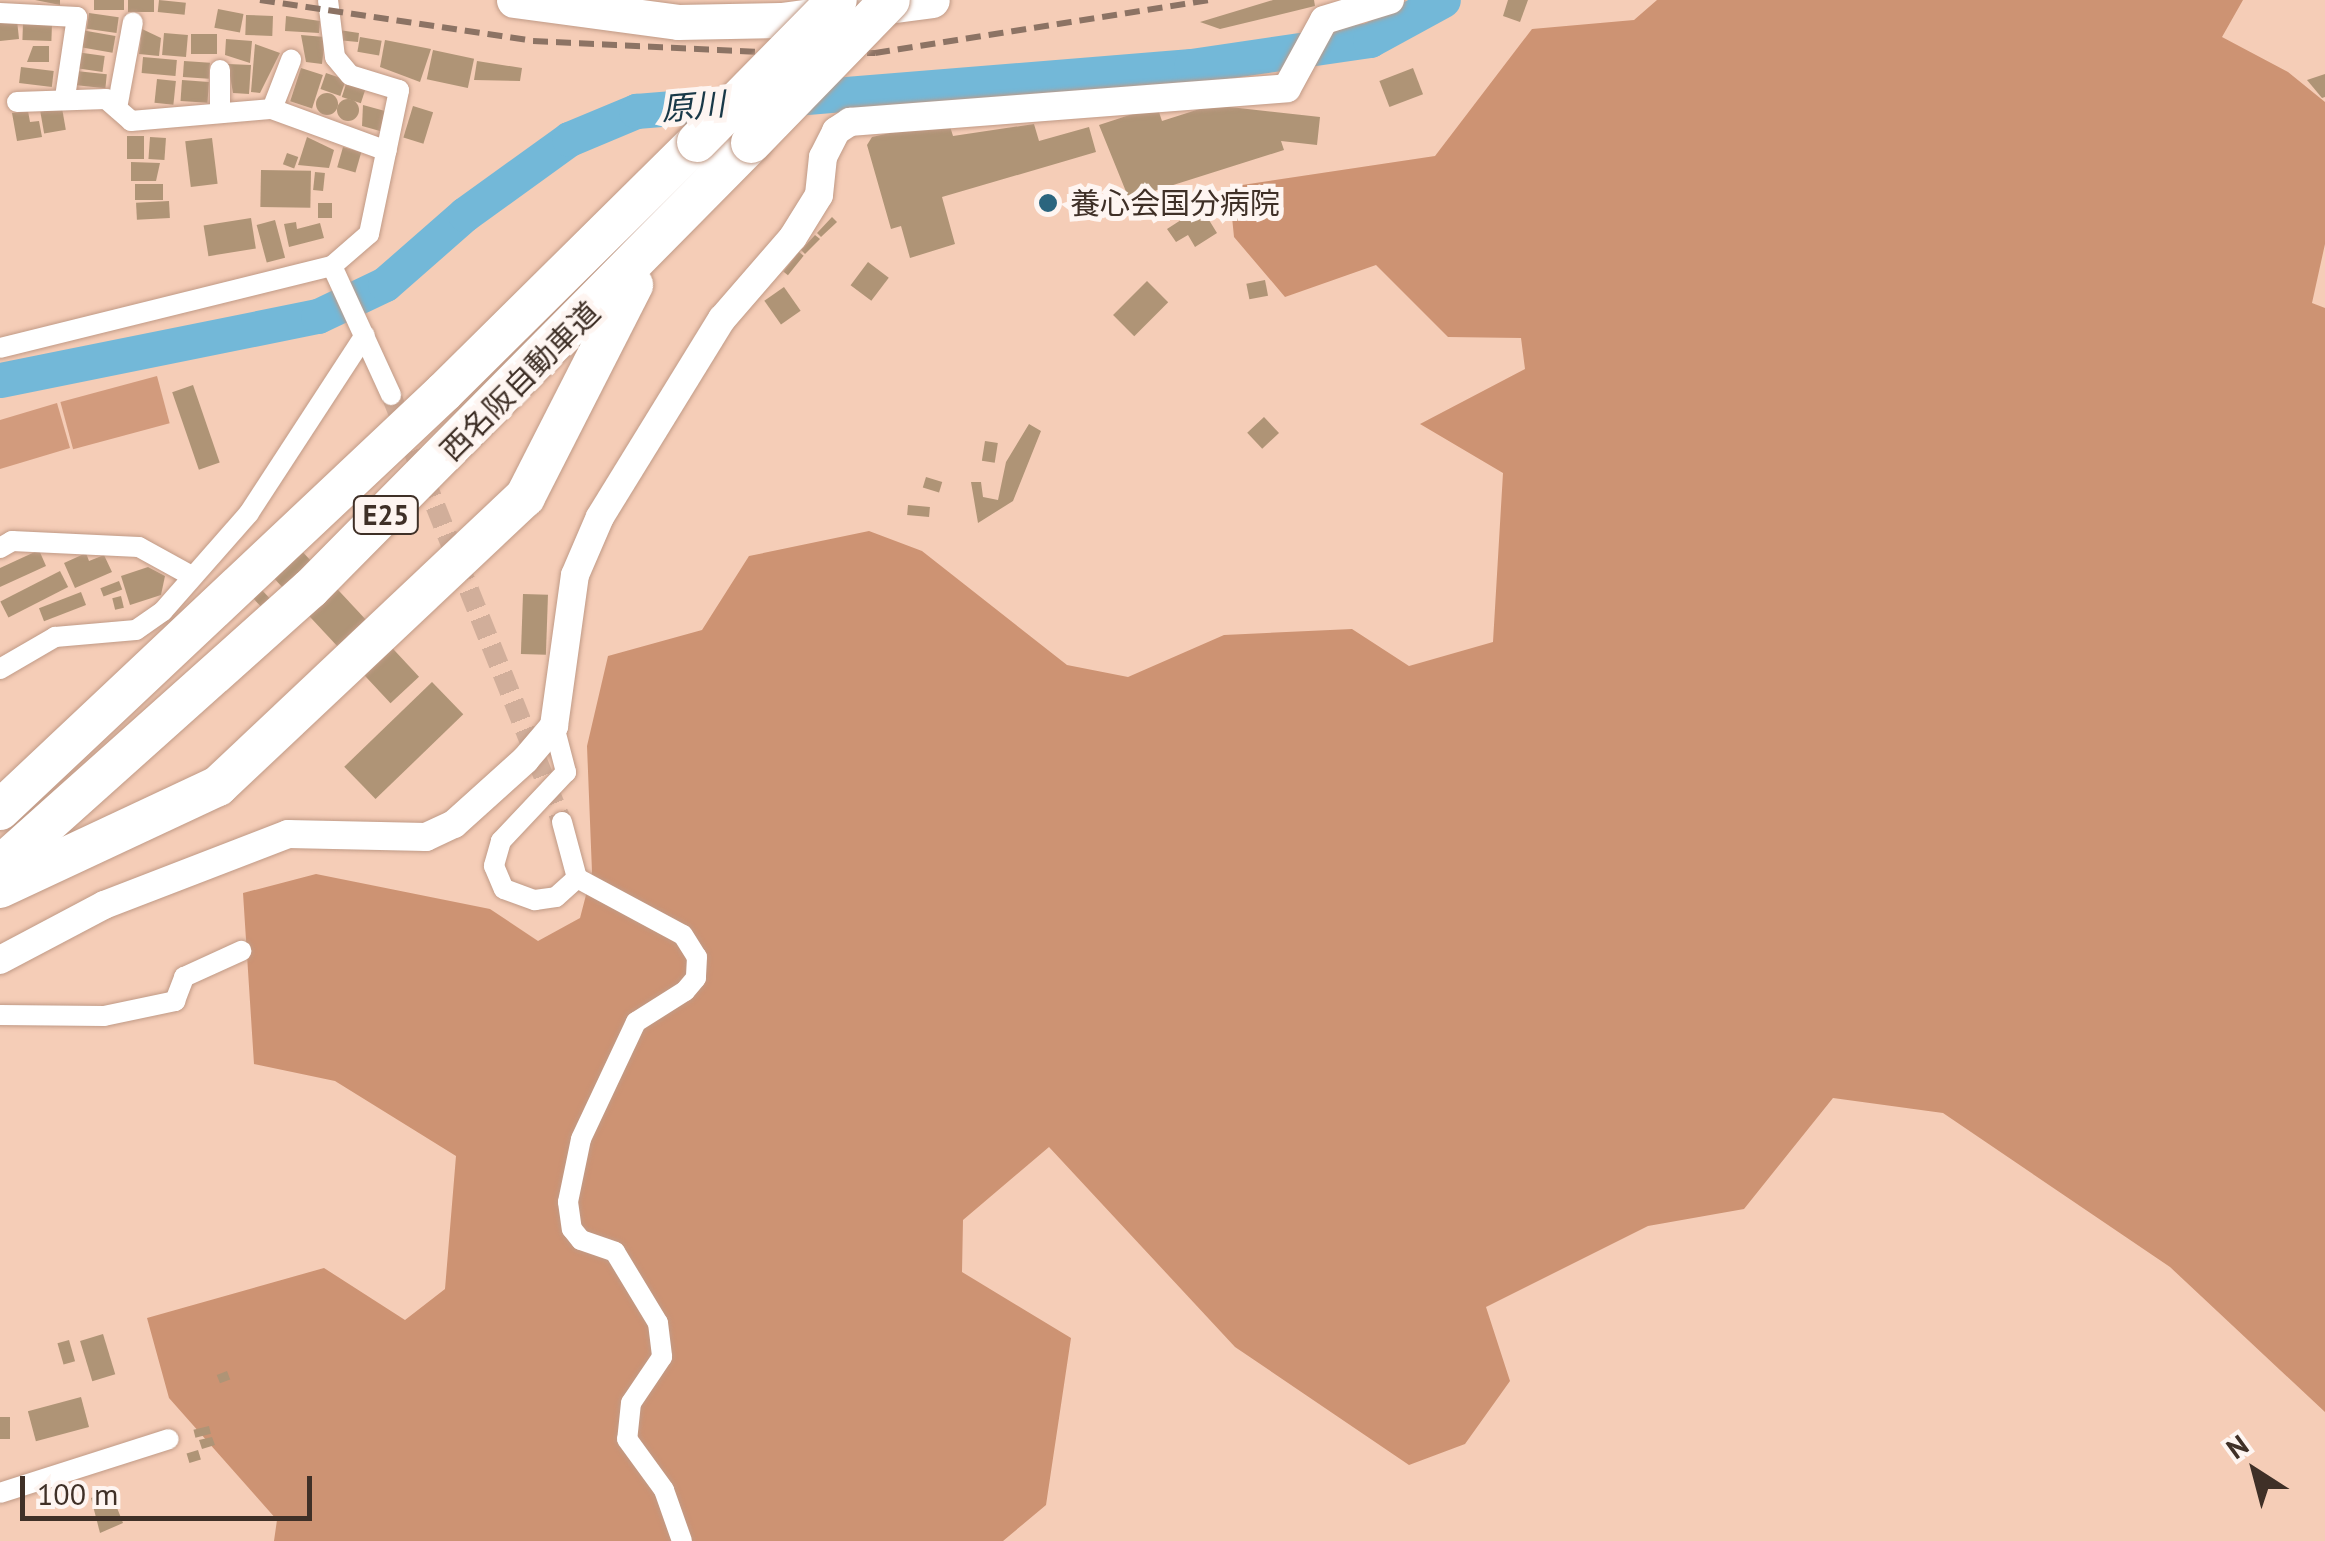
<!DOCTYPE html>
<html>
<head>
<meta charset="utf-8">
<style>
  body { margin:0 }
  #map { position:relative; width:2325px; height:1541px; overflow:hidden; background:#f5cdb7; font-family:"PT Sans","Noto Sans JP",sans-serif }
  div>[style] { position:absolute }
  .green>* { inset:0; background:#d29b7d; transform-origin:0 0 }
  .forest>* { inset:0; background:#cd9373 }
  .river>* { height:35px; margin:-17.5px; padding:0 17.5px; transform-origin:17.5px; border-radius:17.5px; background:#73b8d8 }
  .building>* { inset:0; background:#af9476; transform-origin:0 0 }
  .round { border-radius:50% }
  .minor-tunnel>* { height:20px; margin-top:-10px; transform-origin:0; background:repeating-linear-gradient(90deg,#d1ae9a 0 20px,transparent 0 30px) }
  .roads { filter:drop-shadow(0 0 2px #c09a86) drop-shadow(0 0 2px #c09a86) }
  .minor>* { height:20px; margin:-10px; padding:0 10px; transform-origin:10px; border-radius:10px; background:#fff }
  .tertiary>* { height:28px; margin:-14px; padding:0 14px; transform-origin:14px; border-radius:14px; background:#fff }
  .trunk>* { height:35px; margin:-17.5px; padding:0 17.5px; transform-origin:17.5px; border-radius:17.5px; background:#fff }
  .motorway>* { height:40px; margin:-20px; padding:0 20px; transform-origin:20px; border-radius:20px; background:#fff }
  .rail>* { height:6px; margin-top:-3px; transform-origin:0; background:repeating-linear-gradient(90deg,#8c7364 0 15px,transparent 0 23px) }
  .bridges { filter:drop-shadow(0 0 2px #c09a86) drop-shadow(0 0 2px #c09a86) }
  .motorway-bridge>* { height:40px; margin:-20px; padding:0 20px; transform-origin:20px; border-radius:20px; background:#fff }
  .dots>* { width:28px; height:28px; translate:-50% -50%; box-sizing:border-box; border:5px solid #fef5f1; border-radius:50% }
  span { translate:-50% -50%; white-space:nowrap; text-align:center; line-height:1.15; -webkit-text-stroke:10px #fef5f1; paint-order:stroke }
  .shield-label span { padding:2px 8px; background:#fef5f1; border:2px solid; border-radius:8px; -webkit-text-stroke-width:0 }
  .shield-label { font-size:28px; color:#3f3027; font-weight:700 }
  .poi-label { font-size:30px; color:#3f3027 }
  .left { translate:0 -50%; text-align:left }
  .street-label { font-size:30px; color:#3f3027 }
  .water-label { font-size:32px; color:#193948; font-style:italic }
  .north { position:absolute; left:2205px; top:1421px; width:100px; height:100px; -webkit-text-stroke:8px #fef5f1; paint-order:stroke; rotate:324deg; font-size:28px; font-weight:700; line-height:40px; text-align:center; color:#3f3027 }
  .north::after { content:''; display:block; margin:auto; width:35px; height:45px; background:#3f3027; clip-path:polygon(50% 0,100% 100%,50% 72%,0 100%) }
  .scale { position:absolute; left:20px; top:1476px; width:292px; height:45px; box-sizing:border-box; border:5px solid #3f3027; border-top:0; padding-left:12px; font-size:30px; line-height:35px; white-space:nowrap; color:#3f3027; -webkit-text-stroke:8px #fef5f1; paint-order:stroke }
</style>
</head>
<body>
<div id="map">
  <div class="green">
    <div style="left:157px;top:376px;width:49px;height:100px;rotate:75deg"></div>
    <div style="clip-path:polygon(57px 403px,70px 448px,0 469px,0 420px)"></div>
  </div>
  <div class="forest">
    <div style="clip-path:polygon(1657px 0,2243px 0,2222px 37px,2288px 72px,2325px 102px,2325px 244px,2312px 303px,2325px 308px,2325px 1412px,2170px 1267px,1943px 1113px,1833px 1098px,1744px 1209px,1648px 1226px,1486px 1307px,1510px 1381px,1465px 1444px,1409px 1465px,1235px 1347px,1049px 1147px,963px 1220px,962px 1272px,1071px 1338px,1046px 1505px,1003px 1541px,274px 1541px,277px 1520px,169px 1398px,147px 1318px,324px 1268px,405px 1320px,445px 1289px,456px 1156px,335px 1081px,254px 1064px,243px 893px,316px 874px,490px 909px,538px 941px,580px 918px,592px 872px,587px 746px,608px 656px,702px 630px,749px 556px,869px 531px,922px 551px,1067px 665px,1128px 677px,1224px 635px,1352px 629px,1409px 666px,1493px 642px,1503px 473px,1420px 424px,1525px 369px,1521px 338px,1448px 337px,1376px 265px,1285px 297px,1234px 237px,1229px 187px,1435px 156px,1532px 29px,1634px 20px)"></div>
  </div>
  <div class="river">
    <div style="left:0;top:380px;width:324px;rotate:-11.4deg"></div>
    <div style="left:318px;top:316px;width:74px;rotate:-25.5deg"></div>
    <div style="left:385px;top:284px;width:106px;rotate:-41.2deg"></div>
    <div style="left:465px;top:214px;width:128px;rotate:-35.8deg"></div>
    <div style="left:569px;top:139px;width:73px;rotate:-22.7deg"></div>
    <div style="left:636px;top:111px;width:557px;rotate:-4.64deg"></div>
    <div style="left:1191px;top:66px;width:181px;rotate:-8.3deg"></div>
    <div style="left:1370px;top:40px;width:83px;rotate:-28.7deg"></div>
  </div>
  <div class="building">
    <div style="clip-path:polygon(35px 0,60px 0,60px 5px)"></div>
    <div style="left:94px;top:0;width:30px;height:10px"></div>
    <div style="left:128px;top:0;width:26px;height:12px"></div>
    <div style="left:159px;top:0;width:27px;height:12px;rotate:6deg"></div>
    <div style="clip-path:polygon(1273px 0,1314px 0,1315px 6px,1220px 29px,1200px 22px)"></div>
    <div style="clip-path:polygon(1508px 0,1528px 0,1520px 22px,1503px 16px)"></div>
    <div style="left:218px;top:9px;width:26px;height:19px;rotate:11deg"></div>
    <div style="left:89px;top:13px;width:30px;height:16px;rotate:8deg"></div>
    <div style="left:246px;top:15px;width:27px;height:20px;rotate:2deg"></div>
    <div style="clip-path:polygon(286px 16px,320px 21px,319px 33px,285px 31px)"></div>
    <div style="clip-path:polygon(17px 20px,19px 39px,0 41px,0 21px)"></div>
    <div style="left:23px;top:23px;width:29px;height:17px;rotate:2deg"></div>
    <div style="clip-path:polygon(142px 29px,161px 38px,159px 56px,139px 54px)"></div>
    <div style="left:81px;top:30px;width:35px;height:17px;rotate:10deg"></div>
    <div style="clip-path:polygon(339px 30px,359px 33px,358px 42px,337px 40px)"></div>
    <div style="left:164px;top:33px;width:24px;height:22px;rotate:5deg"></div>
    <div style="left:191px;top:34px;width:26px;height:20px"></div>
    <div style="clip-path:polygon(301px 35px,325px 37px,322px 64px,306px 62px)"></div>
    <div style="left:360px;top:37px;width:22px;height:15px;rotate:10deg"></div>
    <div style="clip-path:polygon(226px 39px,252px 41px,250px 63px,225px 55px)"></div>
    <div style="clip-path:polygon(385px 40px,431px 49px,420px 82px,380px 67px)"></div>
    <div style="clip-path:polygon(255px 44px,280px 53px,260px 93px,251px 92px)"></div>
    <div style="clip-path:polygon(33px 46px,49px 46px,49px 62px,27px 62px)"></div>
    <div style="left:433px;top:50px;width:42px;height:30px;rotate:12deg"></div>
    <div style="left:76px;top:52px;width:29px;height:16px;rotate:8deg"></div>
    <div style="left:143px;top:57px;width:34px;height:16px;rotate:5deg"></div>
    <div style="left:184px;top:61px;width:26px;height:16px;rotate:4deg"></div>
    <div style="clip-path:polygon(477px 61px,522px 68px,520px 81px,474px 80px)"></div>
    <div style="clip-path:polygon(228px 64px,251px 65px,249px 94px,233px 93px)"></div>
    <div style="left:21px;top:67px;width:33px;height:16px;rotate:7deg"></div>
    <div style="left:301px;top:68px;width:23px;height:35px;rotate:18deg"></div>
    <div style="left:1413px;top:68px;width:28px;height:36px;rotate:69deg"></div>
    <div style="left:76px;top:71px;width:31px;height:14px;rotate:6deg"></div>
    <div style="left:326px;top:73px;width:21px;height:17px;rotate:19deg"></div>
    <div style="clip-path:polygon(2325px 74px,2325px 97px,2322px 98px,2307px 80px)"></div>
    <div style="left:348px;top:78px;width:20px;height:20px;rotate:18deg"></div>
    <div style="left:157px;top:79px;width:19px;height:24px;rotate:6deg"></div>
    <div style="left:182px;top:80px;width:27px;height:21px;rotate:4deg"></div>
    <div class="round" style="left:316px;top:93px;width:22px;height:22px"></div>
    <div class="round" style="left:337px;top:99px;width:22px;height:22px"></div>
    <div style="clip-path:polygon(363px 105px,385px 111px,380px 131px,362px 126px)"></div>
    <div style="clip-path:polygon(1212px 105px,1320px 117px,1317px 145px,1281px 141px,1284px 150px,1129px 199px,1099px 125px,1157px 106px,1162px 121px)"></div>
    <div style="left:413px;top:106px;width:21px;height:33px;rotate:17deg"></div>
    <div style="left:62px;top:108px;width:22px;height:22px;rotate:80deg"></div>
    <div style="clip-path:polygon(28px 111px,30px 122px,39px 121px,42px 137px,17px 141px,12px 113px)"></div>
    <div style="clip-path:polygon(948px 120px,953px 136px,1034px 124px,1039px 141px,1089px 127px,1096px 152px,942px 197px,955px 244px,910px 258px,901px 226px,891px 229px,867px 145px,872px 137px)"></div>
    <div style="left:144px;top:136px;width:23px;height:17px;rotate:90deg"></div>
    <div style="left:150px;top:137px;width:16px;height:22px;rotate:4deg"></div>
    <div style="clip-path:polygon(307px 137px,334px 150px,329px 168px,298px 165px)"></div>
    <div style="left:212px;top:138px;width:46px;height:27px;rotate:83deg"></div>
    <div style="left:343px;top:147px;width:19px;height:21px;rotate:16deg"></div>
    <div style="left:287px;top:153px;width:12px;height:12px;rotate:20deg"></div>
    <div style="clip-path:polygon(131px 162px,160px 163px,156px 181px,131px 181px)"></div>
    <div style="left:261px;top:170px;width:50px;height:37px;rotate:1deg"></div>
    <div style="left:315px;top:172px;width:10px;height:18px;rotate:6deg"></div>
    <div style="left:135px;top:184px;width:28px;height:16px"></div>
    <div style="left:169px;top:201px;width:17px;height:33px;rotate:87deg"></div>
    <div style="left:318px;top:203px;width:14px;height:15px"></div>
    <div style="clip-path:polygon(1201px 207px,1217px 233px,1195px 247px,1188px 235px,1176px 242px,1167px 229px)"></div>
    <div style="clip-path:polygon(832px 217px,837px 222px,821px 237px,817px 233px)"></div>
    <div style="left:251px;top:218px;width:31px;height:48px;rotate:81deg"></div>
    <div style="left:275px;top:220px;width:39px;height:19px;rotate:75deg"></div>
    <div style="clip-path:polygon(296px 222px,297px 229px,320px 223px,324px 238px,289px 247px,284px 224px)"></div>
    <div style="clip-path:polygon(815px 235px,820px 239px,805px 254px,801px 250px)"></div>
    <div style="left:799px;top:252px;width:6px;height:25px;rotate:39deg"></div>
    <div style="left:868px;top:262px;width:26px;height:29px;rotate:37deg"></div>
    <div style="left:1265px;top:280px;width:16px;height:19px;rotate:79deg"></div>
    <div style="left:1147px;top:281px;width:30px;height:48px;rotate:45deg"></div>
    <div style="left:784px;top:287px;width:29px;height:24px;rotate:55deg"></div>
    <div style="left:193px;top:385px;width:82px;height:22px;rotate:71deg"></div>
    <div style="left:1264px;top:417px;width:22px;height:23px;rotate:47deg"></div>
    <div style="clip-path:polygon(1029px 424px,1041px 431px,1013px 501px,978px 523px,971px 482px,981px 482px,983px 497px,998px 500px,1006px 462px)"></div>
    <div style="left:985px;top:441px;width:13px;height:20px;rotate:9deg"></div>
    <div style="left:926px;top:477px;width:17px;height:11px;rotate:17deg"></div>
    <div style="left:908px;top:505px;width:22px;height:10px;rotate:5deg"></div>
    <div style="left:299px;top:548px;width:176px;height:39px;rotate:47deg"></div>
    <div style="clip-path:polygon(39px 550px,46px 566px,0 587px,0 568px)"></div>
    <div style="clip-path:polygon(86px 553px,89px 561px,104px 555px,112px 572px,75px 588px,64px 563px)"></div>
    <div style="clip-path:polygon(148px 567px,165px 576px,161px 595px,130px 605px,121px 576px)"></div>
    <div style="left:60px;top:571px;width:18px;height:67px;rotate:63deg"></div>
    <div style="left:119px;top:581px;width:9px;height:20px;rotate:69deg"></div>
    <div style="left:260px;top:588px;width:21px;height:12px;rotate:47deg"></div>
    <div style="left:81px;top:592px;width:14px;height:45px;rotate:69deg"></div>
    <div style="left:523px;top:594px;width:25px;height:60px;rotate:2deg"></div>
    <div style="left:121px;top:596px;width:12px;height:9px;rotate:76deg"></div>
    <div style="left:432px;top:682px;width:45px;height:122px;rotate:46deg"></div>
    <div style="left:103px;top:1334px;width:42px;height:24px;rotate:73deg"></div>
    <div style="left:69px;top:1340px;width:22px;height:12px;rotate:74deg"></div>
    <div style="left:227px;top:1371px;width:9px;height:11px;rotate:69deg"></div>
    <div style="left:81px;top:1397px;width:31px;height:55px;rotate:75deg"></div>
    <div style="left:0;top:1417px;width:10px;height:22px"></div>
    <div style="left:209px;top:1426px;width:8px;height:16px;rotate:76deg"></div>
    <div style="clip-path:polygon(212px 1437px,215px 1445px,202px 1449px,199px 1440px)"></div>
    <div style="left:198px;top:1450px;width:10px;height:12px;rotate:73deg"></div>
    <div style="clip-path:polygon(110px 1490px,123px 1523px,100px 1533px,91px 1498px)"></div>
  </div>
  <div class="minor-tunnel">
    <div style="left:391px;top:395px;width:460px;rotate:68.2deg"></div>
  </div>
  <div class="roads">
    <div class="minor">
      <div style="left:0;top:13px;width:77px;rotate:3deg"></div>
      <div style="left:77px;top:17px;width:81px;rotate:98.5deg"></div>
      <div style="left:220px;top:70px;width:43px;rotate:90deg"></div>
      <div style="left:17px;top:102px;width:89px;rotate:-1.9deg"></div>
      <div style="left:106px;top:99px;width:33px;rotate:41deg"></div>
      <div style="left:131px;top:121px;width:142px;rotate:-4.9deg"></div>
      <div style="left:272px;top:109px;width:122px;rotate:20.1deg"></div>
      <div style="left:117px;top:108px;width:87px;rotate:-79.5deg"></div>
      <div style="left:272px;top:109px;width:53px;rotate:-68.8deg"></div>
      <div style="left:332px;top:266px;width:142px;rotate:65.4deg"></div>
      <div style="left:0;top:348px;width:342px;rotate:-13.9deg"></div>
      <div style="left:332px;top:266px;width:49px;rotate:-40.9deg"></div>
      <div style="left:369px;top:234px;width:147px;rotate:-78.2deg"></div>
      <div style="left:399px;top:90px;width:51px;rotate:-163deg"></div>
      <div style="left:350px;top:75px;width:23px;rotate:-130deg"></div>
      <div style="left:335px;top:57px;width:57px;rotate:-97deg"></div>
      <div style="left:0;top:548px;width:14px;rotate:-30deg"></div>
      <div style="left:12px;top:541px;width:127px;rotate:2.7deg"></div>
      <div style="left:139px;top:547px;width:58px;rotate:28.8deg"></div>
      <div style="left:0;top:669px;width:64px;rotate:-30.2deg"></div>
      <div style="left:55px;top:637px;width:81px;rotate:-4.9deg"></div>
      <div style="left:136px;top:630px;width:33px;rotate:-35deg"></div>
      <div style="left:163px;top:611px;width:130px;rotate:-48.7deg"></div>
      <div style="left:249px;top:513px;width:212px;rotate:-56.9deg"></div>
      <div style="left:554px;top:726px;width:48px;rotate:75.4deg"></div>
      <div style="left:566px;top:772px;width:95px;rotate:133.3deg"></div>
      <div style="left:501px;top:841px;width:26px;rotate:106deg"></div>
      <div style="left:494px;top:866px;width:25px;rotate:67deg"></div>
      <div style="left:504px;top:889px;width:33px;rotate:20deg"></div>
      <div style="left:535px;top:900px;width:21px;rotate:-8deg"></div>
      <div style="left:556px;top:897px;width:28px;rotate:-42deg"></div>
      <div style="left:577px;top:878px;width:58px;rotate:-105deg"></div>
      <div style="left:577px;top:878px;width:120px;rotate:28.3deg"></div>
      <div style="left:683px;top:935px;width:26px;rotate:58deg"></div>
      <div style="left:697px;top:957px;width:21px;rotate:93deg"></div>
      <div style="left:696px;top:978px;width:17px;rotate:130deg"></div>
      <div style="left:685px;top:991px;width:58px;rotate:147.7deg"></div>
      <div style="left:636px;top:1022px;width:129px;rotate:115.2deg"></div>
      <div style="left:581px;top:1139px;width:64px;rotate:101.7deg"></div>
      <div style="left:568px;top:1202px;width:27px;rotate:82deg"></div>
      <div style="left:572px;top:1229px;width:14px;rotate:51deg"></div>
      <div style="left:581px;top:1240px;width:36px;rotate:19deg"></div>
      <div style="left:615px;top:1252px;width:83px;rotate:58.8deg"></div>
      <div style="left:658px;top:1323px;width:34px;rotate:83deg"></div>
      <div style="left:662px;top:1357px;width:55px;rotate:124deg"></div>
      <div style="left:631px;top:1403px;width:36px;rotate:96deg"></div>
      <div style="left:627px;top:1439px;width:63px;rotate:54deg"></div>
      <div style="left:664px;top:1490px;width:54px;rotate:70.6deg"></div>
      <div style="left:0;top:1015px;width:104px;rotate:0.6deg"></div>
      <div style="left:104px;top:1016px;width:73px;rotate:-11.9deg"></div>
      <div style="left:175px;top:1001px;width:26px;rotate:-69deg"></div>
      <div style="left:184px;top:977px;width:63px;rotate:-24.5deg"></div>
      <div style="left:0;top:1493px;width:177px;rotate:-17.7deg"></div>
    </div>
    <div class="tertiary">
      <div style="left:0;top:960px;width:118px;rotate:-27.9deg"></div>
      <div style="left:104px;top:905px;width:197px;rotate:-21.1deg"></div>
      <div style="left:288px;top:834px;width:138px;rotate:1.2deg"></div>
      <div style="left:426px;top:837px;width:31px;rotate:-25deg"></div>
      <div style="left:454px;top:824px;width:96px;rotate:-42deg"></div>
      <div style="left:525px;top:760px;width:45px;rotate:-49.5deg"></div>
      <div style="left:554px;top:726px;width:152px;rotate:-82.1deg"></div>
      <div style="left:575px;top:575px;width:63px;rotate:-66.7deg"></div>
      <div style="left:600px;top:517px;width:233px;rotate:-58.4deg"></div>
      <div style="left:722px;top:319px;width:108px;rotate:-49.1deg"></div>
      <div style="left:793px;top:237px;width:49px;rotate:-58.2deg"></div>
      <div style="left:819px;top:195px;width:38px;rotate:-84deg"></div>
      <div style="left:823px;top:157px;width:29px;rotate:-63deg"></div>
      <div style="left:836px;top:131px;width:17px;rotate:-33deg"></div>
      <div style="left:850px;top:122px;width:438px;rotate:-4.4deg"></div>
      <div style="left:1287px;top:88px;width:77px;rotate:-61.4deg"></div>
      <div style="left:1324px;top:20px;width:69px;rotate:-16.9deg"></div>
    </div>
    <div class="trunk">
      <div style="left:514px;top:0;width:165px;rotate:7.6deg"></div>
      <div style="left:678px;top:22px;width:103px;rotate:-1.1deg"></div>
      <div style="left:781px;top:20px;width:152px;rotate:-7.5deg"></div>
    </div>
    <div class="motorway">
      <div style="left:0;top:810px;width:610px;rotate:-43.27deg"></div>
      <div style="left:444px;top:392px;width:356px;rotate:-44.7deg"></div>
      <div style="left:0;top:866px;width:416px;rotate:-41.8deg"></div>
      <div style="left:310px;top:589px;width:627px;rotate:-45.32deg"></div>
      <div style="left:0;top:888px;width:241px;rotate:-25.1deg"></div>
      <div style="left:218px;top:786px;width:422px;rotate:-43.3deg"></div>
      <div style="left:525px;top:497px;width:238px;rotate:-63deg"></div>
    </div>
  </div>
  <div class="rail">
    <div style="left:260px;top:0;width:276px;rotate:8.5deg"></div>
    <div style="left:533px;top:41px;width:242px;rotate:2.8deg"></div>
    <div style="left:775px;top:53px;width:100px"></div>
    <div style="left:875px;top:53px;width:340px;rotate:-9deg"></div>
  </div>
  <div class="bridges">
    <div class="motorway-bridge">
      <div style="left:697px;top:142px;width:199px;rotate:-45.4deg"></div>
      <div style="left:751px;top:143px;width:199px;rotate:-45.8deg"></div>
    </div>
  </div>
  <div class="dots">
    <div style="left:1048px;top:203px;background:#2b657e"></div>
  </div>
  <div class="shield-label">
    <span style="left:386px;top:515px">E25</span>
  </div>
  <div class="poi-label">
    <span class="left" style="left:1070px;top:203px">養心会国分病院</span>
  </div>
  <div class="street-label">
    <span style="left:520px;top:381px;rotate:-45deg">西名阪自動車道</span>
  </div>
  <div class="water-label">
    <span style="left:693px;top:106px;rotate:-5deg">原川</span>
  </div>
  <div class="north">N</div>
  <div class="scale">100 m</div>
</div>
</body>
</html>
